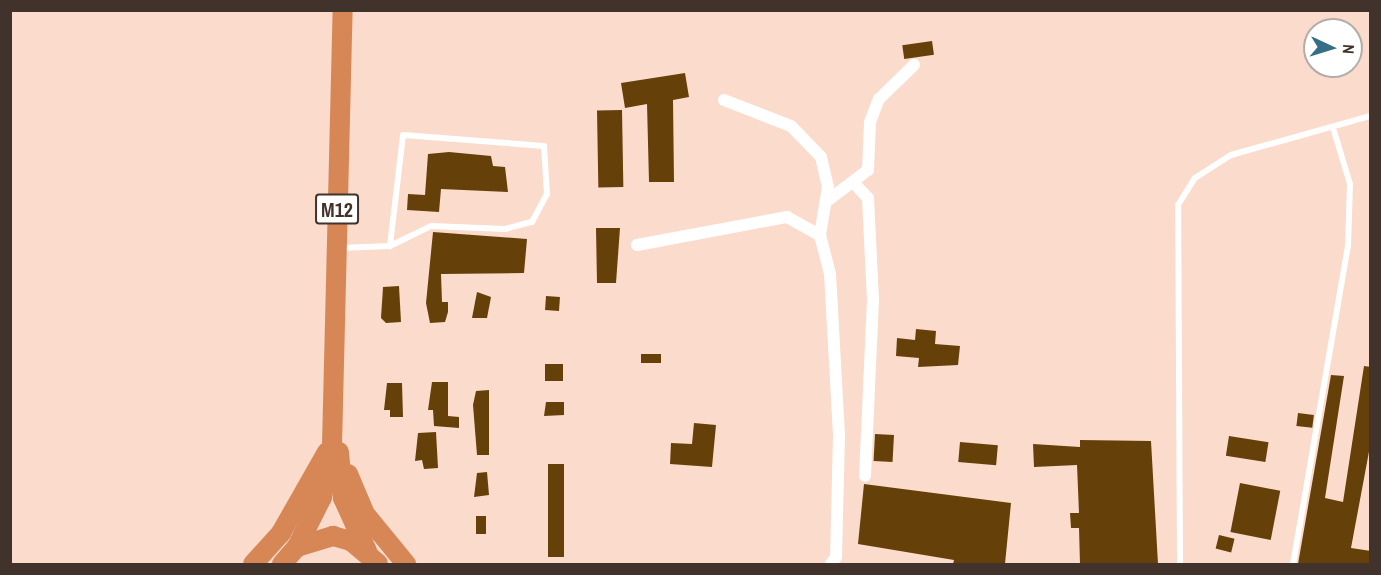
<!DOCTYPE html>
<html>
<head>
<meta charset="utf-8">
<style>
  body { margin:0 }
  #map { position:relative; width:1381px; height:575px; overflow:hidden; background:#fadbcc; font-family:"Archivo Narrow",sans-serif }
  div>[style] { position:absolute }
  .building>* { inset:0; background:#664009; transform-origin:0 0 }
  .service>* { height:6px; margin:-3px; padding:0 3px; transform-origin:3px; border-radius:3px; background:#fff }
  .minor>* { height:12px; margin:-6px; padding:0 6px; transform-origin:6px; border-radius:6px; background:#fff }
  .trunk>* { height:20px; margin:-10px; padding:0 10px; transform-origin:10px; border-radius:10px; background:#d78756 }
  span { translate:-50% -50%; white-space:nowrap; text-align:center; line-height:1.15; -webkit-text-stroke:6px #fff; paint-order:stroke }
  .shield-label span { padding:2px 4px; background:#fff; border:2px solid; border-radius:4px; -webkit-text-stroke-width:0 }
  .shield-label { font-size:20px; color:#41322b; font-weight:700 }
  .frame { position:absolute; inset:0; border:12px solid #41322b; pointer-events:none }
  .north { position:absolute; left:1303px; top:18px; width:60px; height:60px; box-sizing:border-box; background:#fff; border:2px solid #b3adaa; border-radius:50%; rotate:94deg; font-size:16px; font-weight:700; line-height:24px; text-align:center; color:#41322b }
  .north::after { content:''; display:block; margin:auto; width:21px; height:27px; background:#346e87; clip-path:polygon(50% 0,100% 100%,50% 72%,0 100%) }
</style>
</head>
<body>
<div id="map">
  <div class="building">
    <div style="left:932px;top:41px;width:14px;height:30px;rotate:82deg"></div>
    <div style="clip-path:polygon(685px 73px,689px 97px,673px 100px,674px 182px,649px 182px,647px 104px,625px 108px,621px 83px)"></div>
    <div style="left:622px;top:110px;width:77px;height:25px;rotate:89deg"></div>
    <div style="clip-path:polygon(449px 152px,491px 156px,493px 166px,505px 167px,508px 192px,441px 189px,439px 212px,407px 210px,408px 194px,425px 195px,428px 154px)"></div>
    <div style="clip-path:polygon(596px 228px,620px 228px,616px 283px,597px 283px)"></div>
    <div style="clip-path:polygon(433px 232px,527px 239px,524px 273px,441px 274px,442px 302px,448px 302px,448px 312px,445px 322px,430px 323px,426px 303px)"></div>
    <div style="clip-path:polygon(399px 286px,401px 322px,386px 323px,381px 318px,383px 287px)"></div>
    <div style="clip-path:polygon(477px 292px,491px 297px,487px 318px,472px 318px)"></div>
    <div style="left:546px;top:296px;width:14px;height:14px;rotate:4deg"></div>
    <div style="clip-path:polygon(916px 329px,936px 331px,935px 344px,960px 346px,958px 365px,918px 367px,919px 358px,896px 356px,897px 338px,915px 340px)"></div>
    <div style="left:641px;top:354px;width:20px;height:9px"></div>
    <div style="left:545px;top:364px;width:18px;height:17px"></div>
    <div style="clip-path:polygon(1364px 366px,1371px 367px,1371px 441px,1351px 548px,1371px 551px,1371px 564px,1298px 564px,1331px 375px,1344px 376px,1325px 498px,1343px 502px)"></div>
    <div style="clip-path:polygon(432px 382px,448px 382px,448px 416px,459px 417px,459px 428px,434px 426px,433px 410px,428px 410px)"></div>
    <div style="clip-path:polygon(387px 383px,402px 383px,403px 417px,390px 417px,390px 410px,384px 410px)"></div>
    <div style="clip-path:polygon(489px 390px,489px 455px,477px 455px,473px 405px,476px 391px)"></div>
    <div style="clip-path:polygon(546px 402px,564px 402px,564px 415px,544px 416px)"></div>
    <div style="left:1298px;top:413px;width:16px;height:13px;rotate:7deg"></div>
    <div style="clip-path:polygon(694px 423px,716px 425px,712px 467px,670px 464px,671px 443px,692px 444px)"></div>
    <div style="clip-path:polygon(436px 432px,438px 468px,424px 469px,422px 460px,415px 461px,418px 433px)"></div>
    <div style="left:875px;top:434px;width:19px;height:27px;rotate:3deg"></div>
    <div style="left:1229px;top:436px;width:40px;height:20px;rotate:9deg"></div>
    <div style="clip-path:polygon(1080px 440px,1151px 441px,1158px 564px,1080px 564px,1079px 528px,1071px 528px,1070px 513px,1079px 513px,1077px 465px,1034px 467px,1033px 444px,1080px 447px)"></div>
    <div style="left:960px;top:442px;width:38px;height:20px;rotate:5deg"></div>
    <div style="left:548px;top:464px;width:16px;height:93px"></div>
    <div style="clip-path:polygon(487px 472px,489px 495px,474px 497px,477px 473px)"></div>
    <div style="left:1240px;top:483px;width:41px;height:50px;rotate:11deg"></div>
    <div style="clip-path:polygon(864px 484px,1011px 503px,1005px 564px,953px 564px,954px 560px,858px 544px)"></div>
    <div style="left:476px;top:516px;width:10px;height:18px"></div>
    <div style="left:1219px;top:535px;width:16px;height:14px;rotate:14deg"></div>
  </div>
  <div class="service">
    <div style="left:340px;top:248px;width:50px;rotate:-2.3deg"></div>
    <div style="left:390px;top:246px;width:46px;rotate:-26deg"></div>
    <div style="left:431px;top:226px;width:74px;rotate:2.3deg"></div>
    <div style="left:505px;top:229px;width:28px;rotate:-15deg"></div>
    <div style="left:532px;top:222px;width:32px;rotate:-62deg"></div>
    <div style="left:547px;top:194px;width:48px;rotate:-93.6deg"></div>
    <div style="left:544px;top:146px;width:141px;rotate:-175.5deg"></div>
    <div style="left:403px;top:135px;width:112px;rotate:96.7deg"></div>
    <div style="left:1180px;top:564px;width:359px;rotate:-90.3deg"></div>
    <div style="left:1178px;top:205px;width:32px;rotate:-58deg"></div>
    <div style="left:1195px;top:178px;width:43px;rotate:-32.6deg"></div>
    <div style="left:1231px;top:155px;width:144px;rotate:-15.7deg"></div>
    <div style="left:1293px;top:564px;width:322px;rotate:-80.2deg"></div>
    <div style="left:1348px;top:247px;width:63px;rotate:-88.2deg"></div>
    <div style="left:1350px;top:184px;width:55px;rotate:-106.8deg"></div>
  </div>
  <div class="minor">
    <div style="left:724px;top:100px;width:72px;rotate:21.2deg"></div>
    <div style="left:791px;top:126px;width:43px;rotate:45.9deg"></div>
    <div style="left:821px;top:157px;width:31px;rotate:77deg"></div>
    <div style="left:828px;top:187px;width:49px;rotate:99.5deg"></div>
    <div style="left:820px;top:235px;width:40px;rotate:75.6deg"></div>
    <div style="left:830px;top:274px;width:162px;rotate:86.8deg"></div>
    <div style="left:839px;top:436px;width:121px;rotate:91.4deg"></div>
    <div style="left:836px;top:557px;width:9px;rotate:126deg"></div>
    <div style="left:853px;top:182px;width:22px;rotate:47deg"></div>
    <div style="left:868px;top:198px;width:102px;rotate:87.2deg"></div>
    <div style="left:873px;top:300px;width:176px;rotate:92.6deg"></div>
    <div style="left:827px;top:201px;width:51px;rotate:-37.1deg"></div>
    <div style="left:868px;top:170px;width:48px;rotate:-87.6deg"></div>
    <div style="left:870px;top:122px;width:25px;rotate:-69deg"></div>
    <div style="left:879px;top:99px;width:49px;rotate:-44.2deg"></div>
    <div style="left:637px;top:245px;width:153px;rotate:-10.6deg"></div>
    <div style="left:787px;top:217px;width:38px;rotate:29deg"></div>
  </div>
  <div class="trunk">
    <div style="left:339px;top:452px;width:46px;rotate:85deg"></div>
    <div style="left:343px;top:498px;width:58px;rotate:65.6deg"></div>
    <div style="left:348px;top:474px;width:43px;rotate:67deg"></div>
    <div style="left:365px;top:514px;width:65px;rotate:50.6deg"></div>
    <div style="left:297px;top:547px;width:56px;rotate:-63.4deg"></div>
    <div style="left:322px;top:497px;width:53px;rotate:-79.1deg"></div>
    <div style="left:332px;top:445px;width:435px;rotate:-88.6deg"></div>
    <div style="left:253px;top:564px;width:42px;rotate:-47.9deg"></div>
    <div style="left:281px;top:533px;width:93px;rotate:-60.4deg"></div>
    <div style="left:282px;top:564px;width:23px;rotate:-49deg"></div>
    <div style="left:297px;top:547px;width:38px;rotate:-17deg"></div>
    <div style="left:333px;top:536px;width:19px;rotate:16deg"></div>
    <div style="left:351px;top:541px;width:35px;rotate:40deg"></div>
  </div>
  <div class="shield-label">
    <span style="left:337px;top:209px">M12</span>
  </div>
  <div class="frame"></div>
  <div class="north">N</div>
</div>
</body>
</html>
